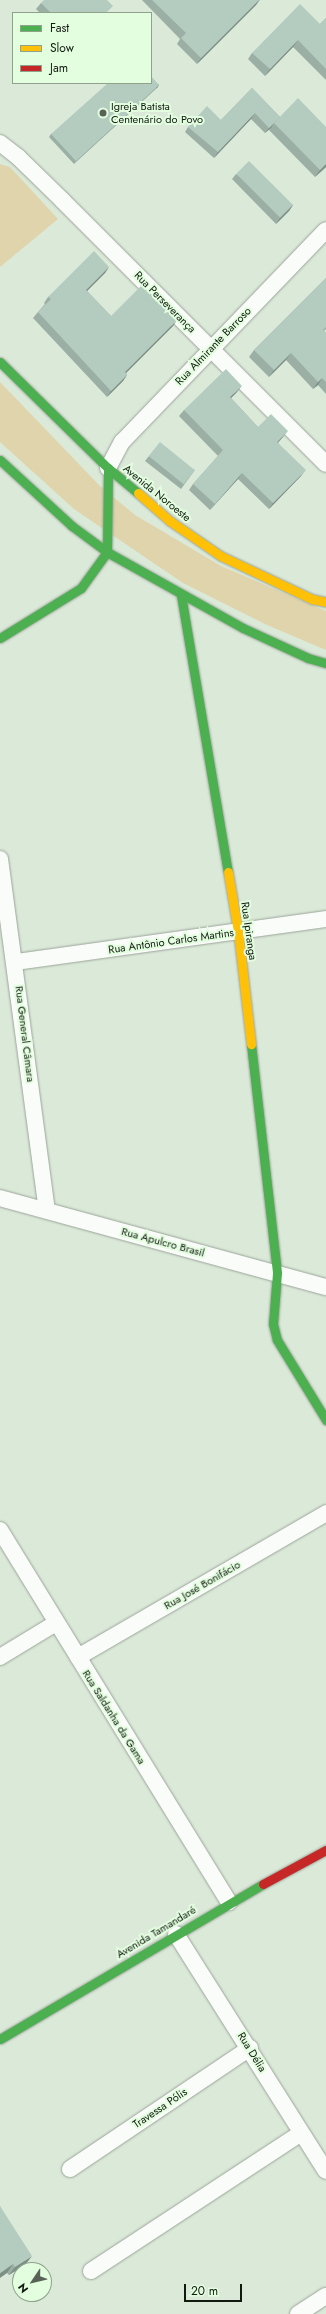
<!DOCTYPE html>
<html>
<head>
<meta charset="utf-8">
<style>
  body { margin:0 }
  #map { position:relative; width:326px; height:2314px; overflow:hidden; background:#dbe9d9; font-family:Jost,sans-serif }
  div>[style] { position:absolute }
  .green>* { inset:0; background:#dfd4ab }
  .roads { filter:drop-shadow(0 0 1px #9ba599) drop-shadow(0 0 1px #9ba599) }
  .street>* { height:16px; margin:-8px; padding:0 8px; transform-origin:8px; border-radius:8px; background:#fafcf9 }
  .fast>* { height:9px; margin:-4.5px; padding:0 4.5px; transform-origin:4.5px; border-radius:4.5px; background:#4caf50 }
  .slow>* { height:9px; margin:-4.5px; padding:0 4.5px; transform-origin:4.5px; border-radius:4.5px; background:#ffc107 }
  .jam>* { height:9px; margin:-4.5px; padding:0 4.5px; transform-origin:4.5px; border-radius:4.5px; background:#c62828 }
  .wall>* { inset:0; background:#9bafa5 }
  .shaded-wall>* { inset:0; background:#7e8f86; transform-origin:0 0 }
  .building>* { inset:0; background:#b4ccc0; transform-origin:0 0 }
  .dots>* { width:11px; height:11px; translate:-50% -50%; box-sizing:border-box; border:2px solid #e3fddf; border-radius:50% }
  span { translate:-50% -50%; white-space:nowrap; text-align:center; line-height:1.15; -webkit-text-stroke:4px #e3fddf; paint-order:stroke }
  .poi-label { font-size:11px; color:#111a10 }
  .left { translate:0 -50%; text-align:left }
  .street-label { font-size:11px; color:#111a10 }
  .legend { position:absolute; left:12px; top:12px; width:140px; height:72px; box-sizing:border-box; background:#e3fddf; border:1px solid #8fa28c; margin:0; padding:5px 7px; list-style:none; font-size:12px; color:#111a10 }
  .legend li { display:flex; align-items:center; gap:8px; height:20px }
  .legend b { width:20px; border:1px solid #8fa28c }
  .north { position:absolute; left:12px; top:2262px; width:40px; height:40px; box-sizing:border-box; background:#e3fddf; border:1px solid #8fa28c; border-radius:50%; rotate:235deg; font-size:11px; font-weight:700; line-height:16px; text-align:center; color:#111a10 }
  .north::after { content:''; display:block; margin:auto; width:14px; height:18px; background:#586256; clip-path:polygon(50% 0,100% 100%,50% 72%,0 100%) }
  .scale { position:absolute; left:184px; top:2284px; width:58px; height:18px; box-sizing:border-box; border:2px solid #111a10; border-top:0; padding-left:5px; font-size:12px; line-height:14px; white-space:nowrap; color:#111a10; -webkit-text-stroke:3px #e3fddf; paint-order:stroke }
</style>
</head>
<body>
<div id="map">
  <div class="green">
    <div style="clip-path:polygon(0 164px,10px 167px,58px 219px,0 267px)"></div>
    <div style="clip-path:polygon(0 382px,99px 485px,135px 515px,221px 566px,326px 611px,326px 650px,267px 625px,183px 583px,74px 509px,0 442px)"></div>
  </div>
  <div class="roads">
    <div class="street">
      <div style="left:0;top:143px;width:23px;rotate:38deg"></div>
      <div style="left:18px;top:157px;width:62px;rotate:44.3deg"></div>
      <div style="left:62px;top:200px;width:373px;rotate:45deg"></div>
      <div style="left:108px;top:468px;width:30px;rotate:-62deg"></div>
      <div style="left:122px;top:442px;width:294px;rotate:-46.1deg"></div>
      <div style="left:0;top:859px;width:354px;rotate:82.4deg"></div>
      <div style="left:16px;top:962px;width:313px;rotate:-7.9deg"></div>
      <div style="left:0;top:1198px;width:338px;rotate:15.3deg"></div>
      <div style="left:0;top:1530px;width:437px;rotate:58.4deg"></div>
      <div style="left:0;top:1657px;width:66px;rotate:-31.3deg"></div>
      <div style="left:78px;top:1657px;width:287px;rotate:-30.1deg"></div>
      <div style="left:176px;top:1934px;width:280px;rotate:57.7deg"></div>
      <div style="left:70px;top:2169px;width:217px;rotate:-33.9deg"></div>
      <div style="left:91px;top:2271px;width:251px;rotate:-33.3deg"></div>
      <div style="left:298px;top:2314px;width:33px;rotate:-33deg"></div>
    </div>
    <div class="fast">
      <div style="left:0;top:362px;width:151px;rotate:44.5deg"></div>
      <div style="left:108px;top:468px;width:39px;rotate:40deg"></div>
      <div style="left:0;top:460px;width:98px;rotate:42.5deg"></div>
      <div style="left:72px;top:526px;width:44px;rotate:36.6deg"></div>
      <div style="left:107px;top:552px;width:156px;rotate:29.2deg"></div>
      <div style="left:243px;top:628px;width:72px;rotate:24.8deg"></div>
      <div style="left:308px;top:658px;width:19px;rotate:16deg"></div>
      <div style="left:181px;top:595px;width:281px;rotate:80.4deg"></div>
      <div style="left:0;top:638px;width:95px;rotate:-31.7deg"></div>
      <div style="left:81px;top:588px;width:44px;rotate:-54.2deg"></div>
      <div style="left:107px;top:552px;width:84px;rotate:-89.3deg"></div>
      <div style="left:251px;top:1044px;width:230px;rotate:83.5deg"></div>
      <div style="left:277px;top:1273px;width:51px;rotate:94.5deg"></div>
      <div style="left:273px;top:1324px;width:16px;rotate:76deg"></div>
      <div style="left:277px;top:1340px;width:94px;rotate:58.5deg"></div>
      <div style="left:0;top:2039px;width:305px;rotate:-30.5deg"></div>
    </div>
    <div class="slow">
      <div style="left:138px;top:493px;width:43px;rotate:41.2deg"></div>
      <div style="left:170px;top:521px;width:62px;rotate:34.5deg"></div>
      <div style="left:221px;top:556px;width:101px;rotate:25.3deg"></div>
      <div style="left:312px;top:599px;width:14px;rotate:12deg"></div>
      <div style="left:228px;top:872px;width:60px;rotate:80.4deg"></div>
      <div style="left:238px;top:931px;width:114px;rotate:83.4deg"></div>
    </div>
    <div class="jam">
      <div style="left:263px;top:1884px;width:72px;rotate:-28.4deg"></div>
    </div>
  </div>
  <div class="wall">
    <div style="clip-path:polygon(142px 0,260px 0,256px 5px,197px 64px,177px 44px,180px 39px)"></div>
    <div style="clip-path:polygon(41px 3px,108px 13px,40px 13px,36px 9px)"></div>
    <div style="clip-path:polygon(326px 18px,326px 80px,293px 47px,265px 76px,248px 59px,252px 53px,320px 24px)"></div>
    <div style="clip-path:polygon(159px 85px,157px 88px,74px 164px,49px 137px,51px 134px)"></div>
    <div style="clip-path:polygon(252px 88px,280px 117px,326px 127px,326px 167px,315px 177px,269px 130px,271px 128px,265px 133px,251px 119px,214px 158px,185px 132px,188px 127px,221px 120px)"></div>
    <div style="clip-path:polygon(236px 174px,293px 205px,289px 211px,276px 224px,232px 179px)"></div>
    <div style="clip-path:polygon(109px 267px,105px 273px,87px 291px,111px 316px,173px 326px,126px 373px,127px 375px,123px 381px,107px 397px,33px 318px,38px 312px,45px 304px,44px 303px,48px 297px)"></div>
    <div style="clip-path:polygon(326px 278px,326px 329px,324px 331px,326px 333px,326px 394px,318px 385px,313px 389px,286px 360px,269px 377px,249px 357px,254px 350px)"></div>
    <div style="clip-path:polygon(237px 392px,231px 398px,258px 427px,283px 437px,278px 443px,301px 476px,269px 509px,238px 479px,210px 510px,189px 490px,193px 484px,218px 456px,179px 416px,184px 410px)"></div>
    <div style="clip-path:polygon(149px 456px,195px 470px,181px 489px,145px 461px)"></div>
    <div style="clip-path:polygon(0 2206px,26px 2264px,9px 2275px,7px 2273px)"></div>
  </div>
  <div class="shaded-wall">
    <div style="clip-path:polygon(259px 0,256px 5px,197px 64px,201px 58px)"></div>
    <div style="clip-path:polygon(298px 40px,293px 47px,265px 76px,270px 69px)"></div>
    <div style="left:159px;top:85px;width:4px;height:113px;rotate:124deg"></div>
    <div style="clip-path:polygon(255px 113px,251px 119px,214px 158px,218px 152px)"></div>
    <div style="clip-path:polygon(280px 117px,274px 123px,271px 128px,265px 133px,269px 128px)"></div>
    <div style="clip-path:polygon(326px 164px,326px 167px,315px 177px,320px 170px)"></div>
    <div style="clip-path:polygon(293px 205px,289px 211px,276px 224px,280px 218px)"></div>
    <div style="clip-path:polygon(109px 267px,105px 273px,82px 296px,86px 290px)"></div>
    <div style="clip-path:polygon(177px 320px,173px 326px,120px 379px,125px 372px)"></div>
    <div style="clip-path:polygon(291px 353px,286px 360px,269px 377px,274px 370px)"></div>
    <div style="clip-path:polygon(127px 375px,123px 381px,107px 397px,111px 391px)"></div>
    <div style="clip-path:polygon(322px 378px,318px 385px,313px 389px,318px 382px)"></div>
    <div style="clip-path:polygon(242px 386px,237px 392px,226px 403px,230px 397px)"></div>
    <div style="clip-path:polygon(288px 431px,283px 437px,272px 448px,277px 442px)"></div>
    <div style="clip-path:polygon(306px 470px,301px 476px,269px 509px,273px 503px)"></div>
    <div style="clip-path:polygon(242px 473px,238px 479px,210px 510px,215px 504px)"></div>
    <div style="clip-path:polygon(32px 2256px,26px 2264px,9px 2275px,15px 2267px)"></div>
    <div style="clip-path:polygon(13px 2264px,7px 2273px,0 2278px,0 2273px)"></div>
  </div>
  <div class="building">
    <div style="clip-path:polygon(44px 0,107px 0,113px 6px,106px 13px,51px 13px,41px 3px)"></div>
    <div style="clip-path:polygon(152px 0,259px 0,201px 58px,181px 38px,186px 33px)"></div>
    <div style="clip-path:polygon(300px 4px,320px 24px,326px 18px,326px 69px,298px 40px,270px 69px,252px 53px)"></div>
    <div style="clip-path:polygon(151px 76px,159px 85px,76px 161px,51px 134px,108px 83px,151px 83px)"></div>
    <div style="clip-path:polygon(252px 88px,280px 117px,269px 128px,255px 113px,218px 152px,188px 127px,207px 106px,221px 120px)"></div>
    <div style="clip-path:polygon(298px 98px,326px 127px,326px 164px,320px 170px,274px 123px)"></div>
    <div style="left:249px;top:161px;width:62px;height:18px;rotate:45deg"></div>
    <div style="clip-path:polygon(94px 251px,109px 267px,86px 290px,111px 316px,142px 285px,177px 320px,125px 372px,127px 375px,111px 391px,38px 312px,51px 299px,48px 297px)"></div>
    <div style="clip-path:polygon(326px 278px,326px 327px,323px 330px,326px 333px,326px 382px,322px 378px,318px 382px,291px 353px,274px 370px,254px 350px)"></div>
    <div style="clip-path:polygon(226px 369px,242px 386px,230px 397px,258px 427px,271px 414px,288px 431px,277px 442px,306px 470px,273px 503px,242px 473px,215px 504px,193px 484px,223px 450px,184px 410px)"></div>
    <div style="left:160px;top:442px;width:45px;height:18px;rotate:39deg"></div>
    <div style="clip-path:polygon(0 2206px,32px 2256px,15px 2267px,13px 2264px,0 2273px)"></div>
  </div>
  <div class="dots">
    <div style="left:103px;top:113px;background:#586256"></div>
  </div>
  <div class="poi-label">
    <span class="left" style="left:111px;top:113px">Igreja Batista<br>Centenário do Povo</span>
  </div>
  <div class="street-label">
    <span style="left:165px;top:302px;rotate:45deg">Rua Perseverança</span>
    <span style="left:213px;top:346px;rotate:-46deg">Rua Almirante Barroso</span>
    <span style="left:157px;top:493px;rotate:39deg">Avenida Noroeste</span>
    <span style="left:249px;top:931px;rotate:82deg">Rua Ipiranga</span>
    <span style="left:171px;top:941px;rotate:-8deg">Rua Antônio Carlos Martins</span>
    <span style="left:25px;top:1034px;rotate:83deg">Rua General Câmara</span>
    <span style="left:163px;top:1242px;rotate:15deg">Rua Apulcro Brasil</span>
    <span style="left:202px;top:1585px;rotate:-30deg">Rua José Bonifácio</span>
    <span style="left:114px;top:1717px;rotate:58deg">Rua Saldanha da Gama</span>
    <span style="left:156px;top:1932px;rotate:-31deg">Avenida Tamandaré</span>
    <span style="left:252px;top:2052px;rotate:58deg">Rua Délia</span>
    <span style="left:160px;top:2108px;rotate:-34deg">Travessa Pólis</span>
  </div>
  <ul class="legend">
  <li><b style="height:5px;background:#4caf50"></b>Fast</li>
  <li><b style="height:5px;background:#ffc107"></b>Slow</li>
  <li><b style="height:5px;background:#c62828"></b>Jam</li>
  </ul>
  <div class="north">N</div>
  <div class="scale">20 m</div>
</div>
</body>
</html>
